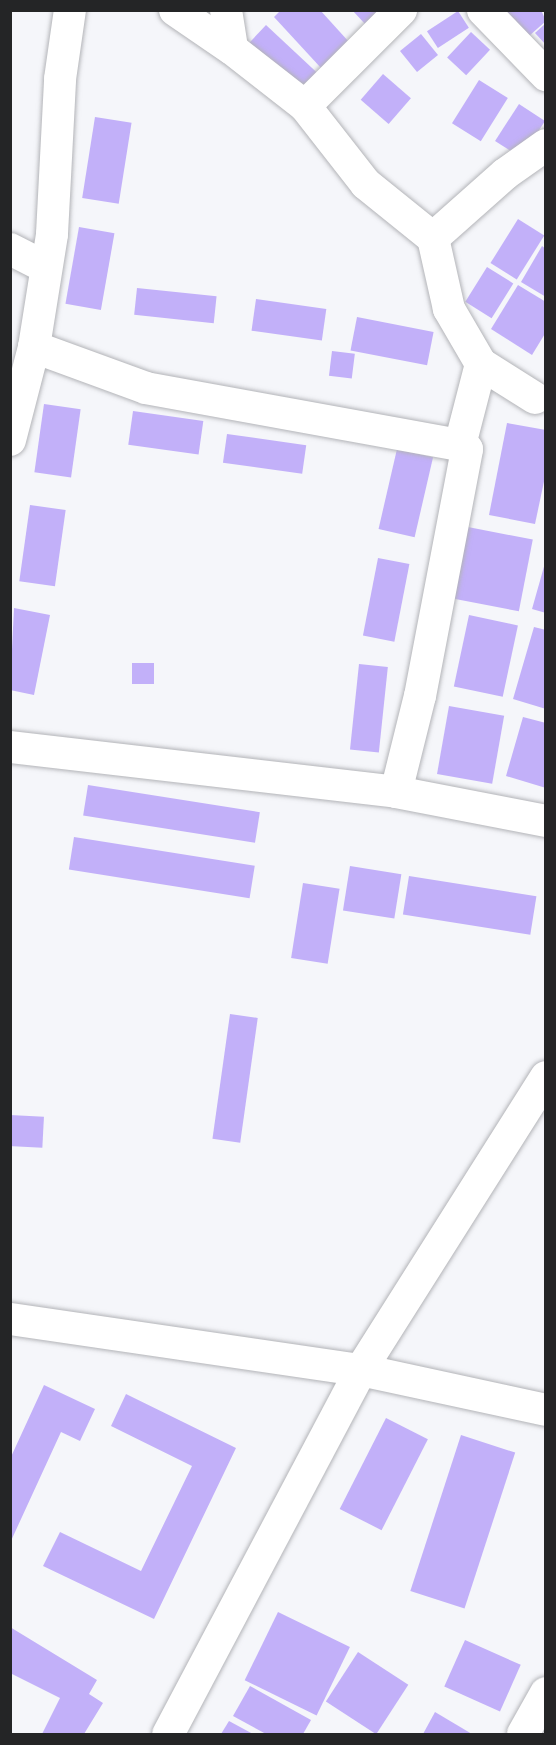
<!DOCTYPE html>
<html>
<head>
<meta charset="utf-8">
<style>
  body { margin:0 }
  #map { position:relative; width:556px; height:1745px; overflow:hidden; background:#f5f6fa; font-family:"Golos Text",sans-serif }
  div>[style] { position:absolute }
  .building>* { inset:0; background:#c2b0f9; transform-origin:0 0 }
  .roads { filter:drop-shadow(0 0 2px #b3b4b8) drop-shadow(0 0 2px #b3b4b8) }
  .minor>* { height:32px; margin:-16px; padding:0 16px; transform-origin:16px; border-radius:16px; background:#fff }
  span { translate:-50% -50%; white-space:nowrap; text-align:center; line-height:1.15; -webkit-text-stroke:5px #f5f6fa; paint-order:stroke }
  .frame { position:absolute; inset:0; border:12px solid #242526; pointer-events:none }
</style>
</head>
<body>
<div id="map">
  <div class="building">
    <div style="clip-path:polygon(281px 10px,320px 10px,349px 42px,321px 68px,274px 17px)"></div>
    <div style="clip-path:polygon(352px 10px,383px 10px,367px 26px)"></div>
    <div style="clip-path:polygon(490px 10px,541px 10px,546px 21px,520px 44px)"></div>
    <div style="left:458px;top:11px;width:20px;height:37px;rotate:57deg"></div>
    <div style="clip-path:polygon(546px 23px,546px 45px,535px 33px)"></div>
    <div style="left:266px;top:25px;width:71px;height:27px;rotate:43deg"></div>
    <div style="left:471px;top:32px;width:26px;height:35px;rotate:43deg"></div>
    <div style="left:421px;top:34px;width:27px;height:27px;rotate:51deg"></div>
    <div style="left:383px;top:74px;width:37px;height:34px;rotate:41deg"></div>
    <div style="left:479px;top:80px;width:34px;height:51px;rotate:32deg"></div>
    <div style="left:519px;top:104px;width:31px;height:44px;rotate:33deg"></div>
    <div style="left:95px;top:117px;width:37px;height:82px;rotate:9deg"></div>
    <div style="left:518px;top:219px;width:31px;height:52px;rotate:32deg"></div>
    <div style="left:79px;top:227px;width:36px;height:78px;rotate:10deg"></div>
    <div style="clip-path:polygon(542px 246px,546px 249px,546px 297px,521px 282px)"></div>
    <div style="left:487px;top:267px;width:31px;height:41px;rotate:32deg"></div>
    <div style="clip-path:polygon(518px 285px,546px 302px,546px 332px,532px 355px,491px 329px)"></div>
    <div style="left:137px;top:288px;width:80px;height:27px;rotate:6deg"></div>
    <div style="left:256px;top:299px;width:71px;height:32px;rotate:8deg"></div>
    <div style="left:357px;top:317px;width:78px;height:34px;rotate:11deg"></div>
    <div style="left:332px;top:351px;width:23px;height:25px;rotate:7deg"></div>
    <div style="left:44px;top:404px;width:37px;height:69px;rotate:8deg"></div>
    <div style="left:133px;top:411px;width:71px;height:34px;rotate:8deg"></div>
    <div style="clip-path:polygon(507px 423px,546px 430px,546px 472px,535px 524px,489px 515px)"></div>
    <div style="left:227px;top:434px;width:80px;height:29px;rotate:8deg"></div>
    <div style="left:397px;top:449px;width:37px;height:82px;rotate:13deg"></div>
    <div style="left:30px;top:505px;width:36px;height:77px;rotate:8deg"></div>
    <div style="left:468px;top:527px;width:66px;height:73px;rotate:11deg"></div>
    <div style="left:378px;top:558px;width:32px;height:79px;rotate:11deg"></div>
    <div style="clip-path:polygon(545px 563px,546px 563px,546px 613px,532px 609px)"></div>
    <div style="clip-path:polygon(14px 608px,50px 615px,34px 695px,10px 690px)"></div>
    <div style="left:469px;top:615px;width:50px;height:73px;rotate:12deg"></div>
    <div style="clip-path:polygon(534px 627px,546px 630px,546px 709px,513px 699px)"></div>
    <div style="left:132px;top:663px;width:22px;height:21px"></div>
    <div style="left:359px;top:664px;width:29px;height:86px;rotate:6deg"></div>
    <div style="left:449px;top:706px;width:56px;height:69px;rotate:10deg"></div>
    <div style="clip-path:polygon(523px 717px,546px 723px,546px 788px,506px 776px)"></div>
    <div style="left:88px;top:785px;width:174px;height:31px;rotate:9deg"></div>
    <div style="left:74px;top:837px;width:183px;height:33px;rotate:9deg"></div>
    <div style="left:350px;top:866px;width:52px;height:45px;rotate:9deg"></div>
    <div style="left:409px;top:876px;width:129px;height:39px;rotate:9deg"></div>
    <div style="left:303px;top:883px;width:37px;height:76px;rotate:9deg"></div>
    <div style="left:230px;top:1014px;width:28px;height:126px;rotate:8deg"></div>
    <div style="left:10px;top:1115px;width:34px;height:31px;rotate:3deg"></div>
    <div style="clip-path:polygon(44px 1385px,95px 1409px,80px 1441px,61px 1432px,10px 1543px,10px 1459px)"></div>
    <div style="clip-path:polygon(126px 1394px,236px 1448px,154px 1619px,43px 1566px,60px 1532px,141px 1571px,192px 1466px,111px 1426px)"></div>
    <div style="left:386px;top:1418px;width:47px;height:102px;rotate:27deg"></div>
    <div style="left:461px;top:1435px;width:57px;height:164px;rotate:18deg"></div>
    <div style="left:278px;top:1612px;width:80px;height:76px;rotate:26deg"></div>
    <div style="clip-path:polygon(10px 1627px,97px 1680px,89px 1694px,103px 1703px,84px 1734px,42px 1734px,60px 1698px,10px 1673px)"></div>
    <div style="left:465px;top:1640px;width:61px;height:51px;rotate:24deg"></div>
    <div style="left:358px;top:1652px;width:60px;height:59px;rotate:33deg"></div>
    <div style="clip-path:polygon(250px 1686px,311px 1720px,303px 1734px,266px 1734px,233px 1716px)"></div>
    <div style="clip-path:polygon(435px 1712px,472px 1734px,423px 1734px)"></div>
    <div style="clip-path:polygon(229px 1721px,253px 1734px,221px 1734px)"></div>
  </div>
  <div class="roads">
    <div class="minor">
      <div style="left:175px;top:10px;width:69px;rotate:34.4deg"></div>
      <div style="left:226px;top:10px;width:39px;rotate:81deg"></div>
      <div style="left:232px;top:49px;width:93px;rotate:38deg"></div>
      <div style="left:305px;top:106px;width:136px;rotate:-45deg"></div>
      <div style="left:483px;top:10px;width:91px;rotate:45.9deg"></div>
      <div style="left:305px;top:106px;width:99px;rotate:52deg"></div>
      <div style="left:366px;top:184px;width:86px;rotate:38.9deg"></div>
      <div style="left:10px;top:249px;width:39px;rotate:27deg"></div>
      <div style="left:34px;top:347px;width:119px;rotate:20.1deg"></div>
      <div style="left:146px;top:388px;width:319px;rotate:10.3deg"></div>
      <div style="left:535px;top:398px;width:64px;rotate:-147.8deg"></div>
      <div style="left:481px;top:364px;width:64px;rotate:-120.2deg"></div>
      <div style="left:449px;top:309px;width:73px;rotate:-102.7deg"></div>
      <div style="left:433px;top:238px;width:96px;rotate:-41.6deg"></div>
      <div style="left:505px;top:174px;width:50px;rotate:-35.3deg"></div>
      <div style="left:10px;top:440px;width:96px;rotate:-75.5deg"></div>
      <div style="left:34px;top:347px;width:114px;rotate:-80.9deg"></div>
      <div style="left:52px;top:234px;width:155px;rotate:-87deg"></div>
      <div style="left:60px;top:79px;width:70px;rotate:-81.8deg"></div>
      <div style="left:10px;top:747px;width:389px;rotate:6.6deg"></div>
      <div style="left:396px;top:792px;width:153px;rotate:10.9deg"></div>
      <div style="left:396px;top:792px;width:99px;rotate:-76deg"></div>
      <div style="left:420px;top:696px;width:251px;rotate:-79.2deg"></div>
      <div style="left:467px;top:449px;width:8px;rotate:-150deg"></div>
      <div style="left:460px;top:445px;width:84px;rotate:-75.5deg"></div>
      <div style="left:546px;top:1077px;width:347px;rotate:122.3deg"></div>
      <div style="left:361px;top:1370px;width:189px;rotate:12.2deg"></div>
      <div style="left:10px;top:1319px;width:355px;rotate:8.3deg"></div>
      <div style="left:361px;top:1370px;width:412px;rotate:117.9deg"></div>
      <div style="left:523px;top:1734px;width:47px;rotate:-60.7deg"></div>
    </div>
  </div>
  <div class="frame"></div>
</div>
</body>
</html>
